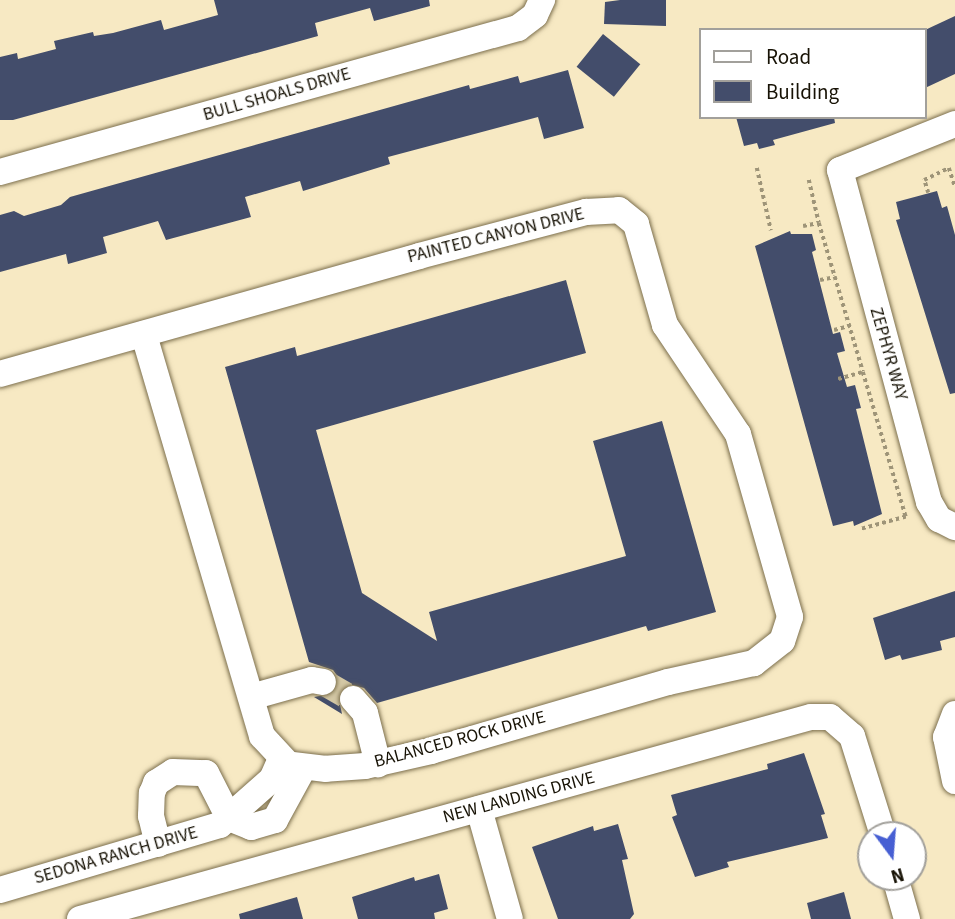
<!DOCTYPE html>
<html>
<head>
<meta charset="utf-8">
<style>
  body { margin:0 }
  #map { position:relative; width:955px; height:919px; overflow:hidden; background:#f7e9c3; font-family:"Source Sans 3",sans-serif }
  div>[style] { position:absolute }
  .building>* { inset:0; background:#434d6b; transform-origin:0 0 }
  .minor-tunnel>* { height:26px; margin-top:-13px; transform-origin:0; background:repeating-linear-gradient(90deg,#d5c9a6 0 26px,transparent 0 39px) }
  .path>* { height:3.5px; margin-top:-1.75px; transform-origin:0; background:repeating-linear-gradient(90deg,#9e9478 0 3.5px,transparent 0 7px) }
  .roads { filter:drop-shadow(0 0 2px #7c6f4d) drop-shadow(0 0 2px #7c6f4d) }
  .minor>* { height:26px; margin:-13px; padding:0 13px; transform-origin:13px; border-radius:13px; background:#fff }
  span { translate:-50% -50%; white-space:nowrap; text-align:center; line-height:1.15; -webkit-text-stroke:7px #fff; paint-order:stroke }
  .street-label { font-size:18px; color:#171205 }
  .legend { position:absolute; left:699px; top:28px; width:228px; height:91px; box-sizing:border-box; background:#fff; border:2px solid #a2a09b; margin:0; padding:9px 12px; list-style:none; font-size:21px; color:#171205 }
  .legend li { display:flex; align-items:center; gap:14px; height:35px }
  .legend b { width:35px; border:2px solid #a2a09b }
  .north { position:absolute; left:857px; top:821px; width:70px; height:70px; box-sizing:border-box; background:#fff; border:2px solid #a2a09b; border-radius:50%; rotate:164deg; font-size:19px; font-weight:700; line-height:28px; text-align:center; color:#171205 }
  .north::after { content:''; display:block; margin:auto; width:24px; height:32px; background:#475fd3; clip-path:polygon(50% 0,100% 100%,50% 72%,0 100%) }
</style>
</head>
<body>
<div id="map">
  <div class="building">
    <div style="clip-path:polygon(214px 0,429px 0,430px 6px,374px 21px,370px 8px,315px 23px,318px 36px,13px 120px,0 120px,0 57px,17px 53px,18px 59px,56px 49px,54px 41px,93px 32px,94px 36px,113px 33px,161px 20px,164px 30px,218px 15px)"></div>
    <div style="clip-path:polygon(620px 0,666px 0,666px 26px,604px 24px,605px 2px)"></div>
    <div style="clip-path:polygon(955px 16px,955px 74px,925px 88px,925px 30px)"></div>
    <div style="left:603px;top:34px;width:48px;height:42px;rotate:39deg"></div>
    <div style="clip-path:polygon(568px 70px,584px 128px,544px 139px,538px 117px,388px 157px,390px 164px,303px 191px,300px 181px,245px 197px,251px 217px,166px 240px,158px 221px,103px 237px,107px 253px,68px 264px,66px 254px,0 272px,0 215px,14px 211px,24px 216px,61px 205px,70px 197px,469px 85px,470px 89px,518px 76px,520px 83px)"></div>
    <div style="clip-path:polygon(736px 117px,834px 117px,835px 123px,773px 140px,775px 145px,759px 149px,757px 143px,744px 146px)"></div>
    <div style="clip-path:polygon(937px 191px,942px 208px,947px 206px,955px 235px,955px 393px,950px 394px,896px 220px,900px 219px,896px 202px)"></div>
    <div style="clip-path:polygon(790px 231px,791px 234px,812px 234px,816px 250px,812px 252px,833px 334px,840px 332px,845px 351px,837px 353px,847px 387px,855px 385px,861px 408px,856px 409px,882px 514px,854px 526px,853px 521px,833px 526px,755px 246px)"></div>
    <div style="clip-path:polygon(566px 280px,586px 353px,316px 430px,362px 593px,437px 641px,429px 612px,626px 556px,593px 441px,662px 421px,716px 612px,648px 631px,646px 626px,377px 703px,364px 688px,349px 684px,338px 694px,342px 714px,314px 697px,334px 693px,338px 677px,333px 670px,309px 662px,225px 367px,295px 347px,297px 356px)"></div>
    <div style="clip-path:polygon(955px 591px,955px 637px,940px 641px,942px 650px,902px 660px,900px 655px,885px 660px,873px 618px)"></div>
    <div style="clip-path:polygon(804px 753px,825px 814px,821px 815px,828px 838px,727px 862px,729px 867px,695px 877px,672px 817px,677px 815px,671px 795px,768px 769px,767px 764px)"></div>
    <div style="clip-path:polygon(618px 824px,628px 859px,622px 860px,634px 914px,630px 919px,558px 919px,532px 847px,593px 826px,594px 831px)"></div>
    <div style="clip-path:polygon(439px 874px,448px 909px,434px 913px,435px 919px,358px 919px,352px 897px,414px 877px,415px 881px)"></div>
    <div style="clip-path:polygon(844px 892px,851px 919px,811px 919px,807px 903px)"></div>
    <div style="clip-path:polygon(297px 897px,303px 919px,240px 919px,239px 914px)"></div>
  </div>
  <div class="minor-tunnel">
    <div style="left:323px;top:682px;width:34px;rotate:30deg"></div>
  </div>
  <div class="path">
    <div style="left:757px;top:168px;width:64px;rotate:77.3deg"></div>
    <div style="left:809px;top:180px;width:44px;rotate:76.9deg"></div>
    <div style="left:928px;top:193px;width:14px;rotate:-107deg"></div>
    <div style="left:924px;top:180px;width:28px;rotate:-26deg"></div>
    <div style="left:949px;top:168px;width:19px;rotate:72deg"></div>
    <div style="left:803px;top:226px;width:16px;rotate:-11deg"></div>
    <div style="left:819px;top:223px;width:155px;rotate:73.5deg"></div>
    <div style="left:820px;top:280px;width:15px;rotate:-11deg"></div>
    <div style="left:834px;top:330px;width:16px;rotate:-15deg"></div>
    <div style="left:838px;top:379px;width:26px;rotate:-16deg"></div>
    <div style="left:863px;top:372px;width:151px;rotate:73.5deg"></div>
    <div style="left:906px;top:517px;width:46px;rotate:164.7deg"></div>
  </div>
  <div class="roads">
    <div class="minor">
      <div style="left:955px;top:124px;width:124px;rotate:158.2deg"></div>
      <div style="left:840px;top:170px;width:344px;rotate:75deg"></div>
      <div style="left:929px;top:502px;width:20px;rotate:60deg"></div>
      <div style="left:939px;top:519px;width:18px;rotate:27deg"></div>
      <div style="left:0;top:172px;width:538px;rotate:-15.54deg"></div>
      <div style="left:518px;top:28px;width:21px;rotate:-37deg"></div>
      <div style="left:535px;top:15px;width:17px;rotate:-65deg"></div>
      <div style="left:0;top:374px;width:435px;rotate:-15.7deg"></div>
      <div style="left:419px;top:256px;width:173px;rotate:-14.8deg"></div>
      <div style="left:586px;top:212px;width:33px;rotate:-3deg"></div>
      <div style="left:619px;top:210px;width:22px;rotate:39deg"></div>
      <div style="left:636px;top:224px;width:105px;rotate:74deg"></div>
      <div style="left:665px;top:325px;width:131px;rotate:56.2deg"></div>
      <div style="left:738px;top:434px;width:190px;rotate:74.1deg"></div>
      <div style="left:790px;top:617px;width:25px;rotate:108deg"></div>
      <div style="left:782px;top:641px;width:36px;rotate:142deg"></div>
      <div style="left:754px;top:663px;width:88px;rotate:167.5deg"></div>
      <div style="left:668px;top:682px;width:247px;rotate:163.8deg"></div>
      <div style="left:431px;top:751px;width:68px;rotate:167.2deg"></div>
      <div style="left:365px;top:766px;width:39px;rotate:176deg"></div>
      <div style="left:326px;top:769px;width:38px;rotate:-173deg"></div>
      <div style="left:288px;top:764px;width:38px;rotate:-133deg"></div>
      <div style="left:262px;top:736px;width:419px;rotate:-106.4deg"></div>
      <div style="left:251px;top:697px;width:63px;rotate:-15.6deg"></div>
      <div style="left:312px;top:680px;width:11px;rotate:10deg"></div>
      <div style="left:353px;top:699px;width:18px;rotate:49deg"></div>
      <div style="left:365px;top:713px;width:53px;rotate:75.7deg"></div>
      <div style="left:955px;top:714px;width:25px;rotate:111deg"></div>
      <div style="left:946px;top:737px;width:45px;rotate:78.4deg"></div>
      <div style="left:479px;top:809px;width:114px;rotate:74.3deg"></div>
      <div style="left:229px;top:818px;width:24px;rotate:22deg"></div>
      <div style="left:251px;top:827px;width:25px;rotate:-16deg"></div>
      <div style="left:275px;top:820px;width:60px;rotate:-61.3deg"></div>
      <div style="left:158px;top:844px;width:29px;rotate:-104deg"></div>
      <div style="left:151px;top:816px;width:23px;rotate:-88deg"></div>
      <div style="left:152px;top:793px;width:11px;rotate:-68deg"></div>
      <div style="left:156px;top:783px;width:20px;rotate:-33deg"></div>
      <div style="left:173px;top:772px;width:33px;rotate:2deg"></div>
      <div style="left:206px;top:773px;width:51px;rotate:62.9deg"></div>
      <div style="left:895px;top:877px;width:44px;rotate:74.1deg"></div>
      <div style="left:0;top:890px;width:229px;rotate:-16.5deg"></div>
      <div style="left:220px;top:825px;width:69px;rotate:-41.5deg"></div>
      <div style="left:272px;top:779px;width:22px;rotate:-66deg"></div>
      <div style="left:80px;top:919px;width:758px;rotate:-15.45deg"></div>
      <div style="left:811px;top:717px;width:19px"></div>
      <div style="left:830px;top:717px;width:29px;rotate:41deg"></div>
      <div style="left:852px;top:736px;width:104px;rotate:72.6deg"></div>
    </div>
  </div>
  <div class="street-label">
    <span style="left:277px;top:95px;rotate:-16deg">BULL SHOALS DRIVE</span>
    <span style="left:496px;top:236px;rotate:-14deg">PAINTED CANYON DRIVE</span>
    <span style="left:888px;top:354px;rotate:74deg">ZEPHYR WAY</span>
    <span style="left:460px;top:740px;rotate:-15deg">BALANCED ROCK DRIVE</span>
    <span style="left:519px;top:798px;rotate:-15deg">NEW LANDING DRIVE</span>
    <span style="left:116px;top:856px;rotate:-16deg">SEDONA RANCH DRIVE</span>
  </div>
  <ul class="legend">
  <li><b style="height:9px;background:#fff"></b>Road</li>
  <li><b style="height:19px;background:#434d6b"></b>Building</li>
  </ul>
  <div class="north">N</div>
</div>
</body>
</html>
